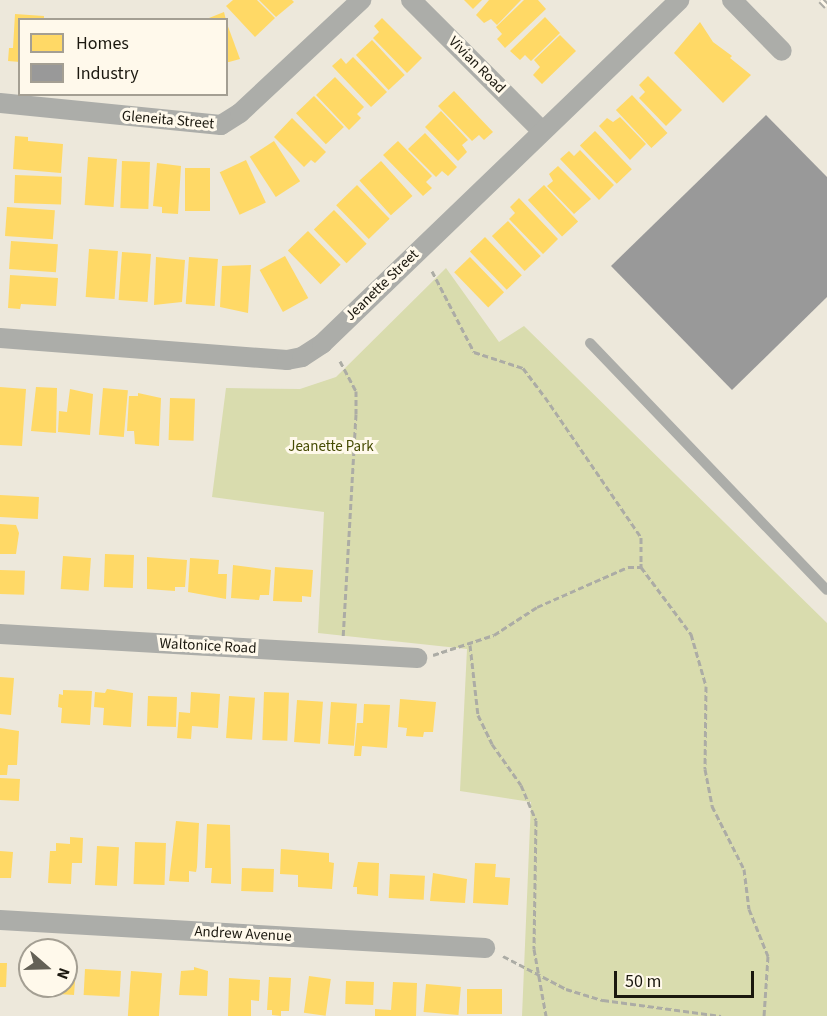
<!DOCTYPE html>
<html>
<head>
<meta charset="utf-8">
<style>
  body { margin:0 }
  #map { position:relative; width:827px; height:1016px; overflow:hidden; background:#ede8db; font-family:"Source Sans 3",sans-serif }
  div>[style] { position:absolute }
  .green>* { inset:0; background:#d9dcae }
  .homes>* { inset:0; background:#ffd966; transform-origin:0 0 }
  .industry>* { inset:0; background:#999 }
  .path>* { height:3px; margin-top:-1.5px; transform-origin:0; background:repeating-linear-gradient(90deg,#acaca5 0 6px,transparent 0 9px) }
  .service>* { height:10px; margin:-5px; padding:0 5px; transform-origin:5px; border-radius:5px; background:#acada9 }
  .minor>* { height:20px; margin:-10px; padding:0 10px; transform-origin:10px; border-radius:10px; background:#acada9 }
  .rail>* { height:7px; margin-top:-3.5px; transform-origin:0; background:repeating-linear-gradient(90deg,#fff9eb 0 14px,#adaca5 0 28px); box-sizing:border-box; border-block:2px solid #adaca5 }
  span { translate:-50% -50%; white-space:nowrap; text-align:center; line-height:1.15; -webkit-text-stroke:6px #fff9eb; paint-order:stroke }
  .street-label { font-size:15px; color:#1b180f }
  .park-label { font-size:15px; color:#464b03 }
  .legend { position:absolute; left:18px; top:18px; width:210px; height:78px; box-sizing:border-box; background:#fff9eb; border:2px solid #a49f93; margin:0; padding:8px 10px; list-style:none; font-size:18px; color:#1b180f }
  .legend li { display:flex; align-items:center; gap:12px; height:30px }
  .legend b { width:30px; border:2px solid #a49f93 }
  .north { position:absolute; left:18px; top:938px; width:60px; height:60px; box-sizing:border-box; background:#fff9eb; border:2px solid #a49f93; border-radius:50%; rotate:110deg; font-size:16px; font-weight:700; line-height:24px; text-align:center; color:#1b180f }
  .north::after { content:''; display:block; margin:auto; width:21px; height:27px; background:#646156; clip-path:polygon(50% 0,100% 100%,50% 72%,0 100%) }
  .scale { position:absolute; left:614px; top:971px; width:140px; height:27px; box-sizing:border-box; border:3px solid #1b180f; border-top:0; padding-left:8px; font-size:18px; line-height:21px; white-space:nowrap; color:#1b180f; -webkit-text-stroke:4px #fff9eb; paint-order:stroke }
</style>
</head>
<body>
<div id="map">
  <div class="green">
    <div style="clip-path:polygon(446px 268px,499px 342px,524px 326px,827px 623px,827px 1016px,522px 1016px,531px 802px,460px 791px,467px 649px,318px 633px,324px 512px,212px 497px,226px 388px,300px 389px,336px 377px)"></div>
  </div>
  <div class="homes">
    <div style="clip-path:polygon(233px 0,257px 0,275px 18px,255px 37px,226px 6px)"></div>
    <div style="clip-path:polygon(259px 0,292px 0,294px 2px,276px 17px)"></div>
    <div style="clip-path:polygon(464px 0,482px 0,473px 9px)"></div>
    <div style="clip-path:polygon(489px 0,521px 0,497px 25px,491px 19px,484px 23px,476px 15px)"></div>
    <div style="clip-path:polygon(524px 0,538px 0,546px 9px,505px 48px,497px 39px,502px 34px,496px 27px)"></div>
    <div style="clip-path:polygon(224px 12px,226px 20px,209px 20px,209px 18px)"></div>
    <div style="clip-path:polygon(15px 14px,44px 16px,44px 20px,20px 20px,20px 62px,8px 61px,9px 48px,13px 48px)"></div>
    <div style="clip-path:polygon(545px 17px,560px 33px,531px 61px,525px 55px,520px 60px,510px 51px)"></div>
    <div style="clip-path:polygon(382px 18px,422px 58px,407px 73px,373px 38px,379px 32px,374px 26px)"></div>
    <div style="clip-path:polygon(226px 21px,240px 59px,229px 62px,226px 62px)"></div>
    <div style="clip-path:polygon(700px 22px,713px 42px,732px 56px,730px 58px,751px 75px,723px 103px,674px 53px)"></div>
    <div style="clip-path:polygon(560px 35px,576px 51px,542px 84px,533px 75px,540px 67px,534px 60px)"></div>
    <div style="left:372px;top:40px;width:48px;height:22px;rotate:47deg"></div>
    <div style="clip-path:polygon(353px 57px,387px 92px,371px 107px,332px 66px,341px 58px,346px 64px)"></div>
    <div style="clip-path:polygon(648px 76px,682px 110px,666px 126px,639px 98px,645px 92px,639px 85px)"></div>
    <div style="clip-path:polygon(335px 77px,364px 107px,357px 114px,361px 118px,349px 130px,316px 95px)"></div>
    <div style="clip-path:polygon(454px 91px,493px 132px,484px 140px,479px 135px,472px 141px,438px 106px)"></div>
    <div style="left:632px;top:95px;width:52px;height:22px;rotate:47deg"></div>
    <div style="left:314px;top:96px;width:43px;height:25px;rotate:46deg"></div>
    <div style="clip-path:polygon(441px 111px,468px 140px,462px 145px,467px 152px,458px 161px,425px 127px)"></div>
    <div style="clip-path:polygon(620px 117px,646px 144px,630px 160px,599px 126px,607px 118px,613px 122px)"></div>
    <div style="clip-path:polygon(292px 118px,326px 152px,315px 163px,311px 160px,304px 167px,274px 137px)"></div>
    <div style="left:595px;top:131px;width:53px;height:21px;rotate:46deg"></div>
    <div style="clip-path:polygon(425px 133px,457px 167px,448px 176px,442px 171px,436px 177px,408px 149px)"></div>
    <div style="clip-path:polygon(15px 136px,28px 137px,28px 141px,63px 144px,61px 173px,13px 169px)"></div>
    <div style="left:274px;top:141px;width:48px;height:29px;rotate:57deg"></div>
    <div style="clip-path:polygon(398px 141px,432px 176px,426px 182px,432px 188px,423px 196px,383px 155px)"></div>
    <div style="clip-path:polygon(580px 150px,614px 185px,599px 200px,560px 159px,569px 151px,574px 156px)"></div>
    <div style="left:88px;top:157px;width:29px;height:48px;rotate:4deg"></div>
    <div style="left:246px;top:160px;width:47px;height:29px;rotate:65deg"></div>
    <div style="left:122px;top:161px;width:28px;height:47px;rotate:2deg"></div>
    <div style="left:381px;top:161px;width:47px;height:29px;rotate:48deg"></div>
    <div style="clip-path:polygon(157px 163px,181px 166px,178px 214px,162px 213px,162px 207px,153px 206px)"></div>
    <div style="clip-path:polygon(558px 166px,591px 199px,574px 214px,547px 186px,553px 181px,549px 174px)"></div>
    <div style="left:185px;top:168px;width:25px;height:43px"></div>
    <div style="left:15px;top:175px;width:47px;height:28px;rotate:2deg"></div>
    <div style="left:357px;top:185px;width:47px;height:29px;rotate:46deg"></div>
    <div style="left:544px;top:185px;width:50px;height:22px;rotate:47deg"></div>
    <div style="clip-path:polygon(519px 198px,558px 239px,543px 254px,509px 219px,515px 213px,510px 207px)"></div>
    <div style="left:7px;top:207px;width:48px;height:29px;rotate:4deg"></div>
    <div style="left:334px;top:210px;width:47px;height:28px;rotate:46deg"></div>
    <div style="left:508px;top:221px;width:48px;height:22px;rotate:47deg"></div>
    <div style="left:308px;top:231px;width:47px;height:28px;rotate:46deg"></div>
    <div style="left:485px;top:237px;width:53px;height:21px;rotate:46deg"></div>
    <div style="left:11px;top:241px;width:47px;height:28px;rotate:4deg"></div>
    <div style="left:89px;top:249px;width:29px;height:48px;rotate:4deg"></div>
    <div style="left:122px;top:252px;width:29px;height:48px;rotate:4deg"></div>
    <div style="left:285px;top:256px;width:48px;height:29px;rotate:61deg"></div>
    <div style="clip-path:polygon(156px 257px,185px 260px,182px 302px,154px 305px)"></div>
    <div style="left:189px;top:257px;width:29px;height:47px;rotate:4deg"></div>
    <div style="left:470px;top:257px;width:49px;height:22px;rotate:46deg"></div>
    <div style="clip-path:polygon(251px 265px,248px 313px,220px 307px,222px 266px)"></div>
    <div style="clip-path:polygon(10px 275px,58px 278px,56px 306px,21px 304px,20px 309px,8px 308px)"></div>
    <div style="clip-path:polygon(0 387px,26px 389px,22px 446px,0 445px)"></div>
    <div style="clip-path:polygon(36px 387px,57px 388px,56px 433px,31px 431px)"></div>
    <div style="left:103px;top:388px;width:25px;height:47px;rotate:5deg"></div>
    <div style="clip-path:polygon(70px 389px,93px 394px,90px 435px,58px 432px,59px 411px,67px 412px)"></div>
    <div style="clip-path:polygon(138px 393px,161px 398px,159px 446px,135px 444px,134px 431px,127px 431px,129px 396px,138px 396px)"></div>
    <div style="left:170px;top:398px;width:25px;height:42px;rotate:2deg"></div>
    <div style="left:0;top:495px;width:39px;height:22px;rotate:3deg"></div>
    <div style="clip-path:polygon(0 524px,16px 525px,19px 533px,16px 554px,0 554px)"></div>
    <div style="left:105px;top:554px;width:29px;height:33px;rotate:2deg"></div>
    <div style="left:63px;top:556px;width:28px;height:33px;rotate:4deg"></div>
    <div style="clip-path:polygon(147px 557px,187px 560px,185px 587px,175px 587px,175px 591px,147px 589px)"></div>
    <div style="clip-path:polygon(190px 558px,219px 560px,218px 574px,227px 574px,226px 599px,188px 592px)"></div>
    <div style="clip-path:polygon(233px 565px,271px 570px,269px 595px,260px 595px,259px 600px,231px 598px)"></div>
    <div style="clip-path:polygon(275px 567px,313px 570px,311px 597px,302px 596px,302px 602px,273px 601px)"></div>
    <div style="left:0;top:570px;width:25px;height:24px;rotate:2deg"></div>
    <div style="clip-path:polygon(0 677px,14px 678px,11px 715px,0 714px)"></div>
    <div style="clip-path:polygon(107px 689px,133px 693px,131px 727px,103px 725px,104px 708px,94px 707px,95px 692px,105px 693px)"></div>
    <div style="clip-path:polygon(63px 690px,92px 691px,90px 725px,61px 723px,62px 708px,58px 707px,59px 694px,63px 695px)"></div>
    <div style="clip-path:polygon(191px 692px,220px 694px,218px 728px,192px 726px,191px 739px,177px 738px,179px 712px,190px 713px)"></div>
    <div style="left:264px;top:692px;width:25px;height:48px;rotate:2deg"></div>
    <div style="left:148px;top:696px;width:29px;height:30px;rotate:2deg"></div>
    <div style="left:229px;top:696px;width:26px;height:42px;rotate:4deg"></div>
    <div style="clip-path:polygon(400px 699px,436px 702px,433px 732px,424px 732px,423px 737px,406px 736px,407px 728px,398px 727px)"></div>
    <div style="left:297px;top:700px;width:26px;height:42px;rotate:4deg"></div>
    <div style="left:331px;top:702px;width:26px;height:42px;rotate:4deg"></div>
    <div style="clip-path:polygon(364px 704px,390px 705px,387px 748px,362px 746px,361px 756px,354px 756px,357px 723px,363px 723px)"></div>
    <div style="clip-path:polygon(0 728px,19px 731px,17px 765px,8px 765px,7px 775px,0 775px)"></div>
    <div style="left:0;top:778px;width:20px;height:22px;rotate:3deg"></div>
    <div style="clip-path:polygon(176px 821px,199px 823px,197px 867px,196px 872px,189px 871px,189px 882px,169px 881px)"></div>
    <div style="clip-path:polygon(207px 824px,230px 825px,231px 884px,211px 883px,212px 868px,205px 868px)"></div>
    <div style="clip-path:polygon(70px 837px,83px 838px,82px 863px,72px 863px,71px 884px,48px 883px,50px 851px,56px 851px,56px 843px,70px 844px)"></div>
    <div style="left:135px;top:842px;width:31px;height:42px;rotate:2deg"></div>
    <div style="left:97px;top:846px;width:22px;height:39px;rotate:3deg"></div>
    <div style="clip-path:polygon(281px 849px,329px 853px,329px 862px,334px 863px,332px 889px,298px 887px,298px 875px,280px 874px)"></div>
    <div style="clip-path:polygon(0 851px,13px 852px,11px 878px,0 878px)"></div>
    <div style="clip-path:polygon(358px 862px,379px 863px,378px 896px,357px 894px,357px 887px,353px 887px)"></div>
    <div style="clip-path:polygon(475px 863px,496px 864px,495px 877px,510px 878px,508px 905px,473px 903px)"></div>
    <div style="left:242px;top:868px;width:32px;height:23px;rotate:2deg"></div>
    <div style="clip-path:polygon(433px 873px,467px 879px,465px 903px,430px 901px)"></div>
    <div style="left:390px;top:874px;width:35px;height:24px;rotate:3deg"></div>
    <div style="clip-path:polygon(0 963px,7px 963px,6px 987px,0 987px)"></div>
    <div style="clip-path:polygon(66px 967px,76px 968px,74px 995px,42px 993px,43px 986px,66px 986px)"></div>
    <div style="clip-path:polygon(194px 967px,208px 971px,207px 996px,179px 995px,181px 971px,194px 970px)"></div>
    <div style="left:85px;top:969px;width:36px;height:26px;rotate:3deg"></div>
    <div style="left:131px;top:971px;width:31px;height:45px;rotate:4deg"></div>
    <div style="left:309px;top:976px;width:22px;height:37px;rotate:8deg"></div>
    <div style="clip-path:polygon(269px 977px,291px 978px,289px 1011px,281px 1011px,281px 1016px,272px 1015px,272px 1010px,267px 1010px)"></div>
    <div style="clip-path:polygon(229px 978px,260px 980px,259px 1001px,251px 1000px,251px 1016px,228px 1016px)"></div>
    <div style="left:346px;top:981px;width:28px;height:23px;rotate:2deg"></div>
    <div style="clip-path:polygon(393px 982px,417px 983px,416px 1016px,375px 1016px,375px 1009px,391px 1010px)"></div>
    <div style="left:426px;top:984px;width:35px;height:28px;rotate:5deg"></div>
    <div style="left:467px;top:989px;width:35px;height:25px"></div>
  </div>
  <div class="industry">
    <div style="clip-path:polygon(766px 115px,827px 177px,827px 297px,732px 390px,611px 266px)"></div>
  </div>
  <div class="path">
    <div style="left:432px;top:271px;width:91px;rotate:62.6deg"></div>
    <div style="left:474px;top:352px;width:52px;rotate:18.1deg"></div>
    <div style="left:523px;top:368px;width:36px;rotate:53deg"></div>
    <div style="left:545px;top:397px;width:170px;rotate:55.6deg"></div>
    <div style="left:641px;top:537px;width:30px;rotate:90deg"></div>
    <div style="left:340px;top:361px;width:34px;rotate:62deg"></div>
    <div style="left:356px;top:391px;width:23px;rotate:90deg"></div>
    <div style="left:356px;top:414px;width:223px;rotate:93.3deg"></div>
    <div style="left:470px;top:645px;width:70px;rotate:83.5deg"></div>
    <div style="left:478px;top:715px;width:32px;rotate:64deg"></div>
    <div style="left:492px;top:744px;width:50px;rotate:54.7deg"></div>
    <div style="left:521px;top:785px;width:38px;rotate:67deg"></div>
    <div style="left:536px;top:820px;width:129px;rotate:90.9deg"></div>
    <div style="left:534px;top:949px;width:68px;rotate:79.8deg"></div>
    <div style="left:433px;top:655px;width:64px;rotate:-18.2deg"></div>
    <div style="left:494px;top:635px;width:51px;rotate:-33.1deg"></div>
    <div style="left:537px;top:607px;width:99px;rotate:-23.7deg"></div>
    <div style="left:628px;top:567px;width:13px"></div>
    <div style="left:641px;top:567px;width:84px;rotate:53.3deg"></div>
    <div style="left:691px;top:634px;width:54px;rotate:73.9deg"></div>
    <div style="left:706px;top:686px;width:83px;rotate:90.7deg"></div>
    <div style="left:705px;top:769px;width:38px;rotate:79deg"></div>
    <div style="left:712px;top:806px;width:71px;rotate:63.1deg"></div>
    <div style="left:744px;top:869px;width:40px;rotate:82.9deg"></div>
    <div style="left:749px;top:909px;width:51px;rotate:68deg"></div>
    <div style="left:768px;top:956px;width:60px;rotate:93.8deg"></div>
    <div style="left:503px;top:956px;width:71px;rotate:27.6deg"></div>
    <div style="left:566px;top:989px;width:39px;rotate:17deg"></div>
    <div style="left:603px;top:1000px;width:119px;rotate:7.7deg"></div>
  </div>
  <div class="service">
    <div style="left:590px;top:343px;width:342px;rotate:46.2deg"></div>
  </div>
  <div class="minor">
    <div style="left:411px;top:0;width:185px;rotate:45deg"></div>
    <div style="left:732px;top:0;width:71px;rotate:45.6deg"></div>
    <div style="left:0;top:103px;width:222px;rotate:5.7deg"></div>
    <div style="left:221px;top:125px;width:22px;rotate:-32deg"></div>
    <div style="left:240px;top:113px;width:166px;rotate:-43deg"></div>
    <div style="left:0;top:338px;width:288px;rotate:4.4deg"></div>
    <div style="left:287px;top:360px;width:15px;rotate:-11deg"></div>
    <div style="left:302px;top:357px;width:24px;rotate:-33deg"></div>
    <div style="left:322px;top:344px;width:496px;rotate:-43.9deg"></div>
    <div style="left:0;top:634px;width:418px;rotate:3.3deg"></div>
    <div style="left:0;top:920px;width:486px;rotate:3.3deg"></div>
  </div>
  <div class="rail">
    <div style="left:821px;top:0;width:8px;rotate:45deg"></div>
  </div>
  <div class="street-label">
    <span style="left:477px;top:65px;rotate:45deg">Vivian Road</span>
    <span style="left:168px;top:120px;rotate:5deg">Gleneita Street</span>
    <span style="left:382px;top:285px;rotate:-44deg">Jeanette Street</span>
    <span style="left:208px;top:646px;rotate:3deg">Waltonice Road</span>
    <span style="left:243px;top:934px;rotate:3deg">Andrew Avenue</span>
  </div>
  <div class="park-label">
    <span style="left:331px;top:447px">Jeanette Park</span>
  </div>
  <ul class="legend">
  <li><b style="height:16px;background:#ffd966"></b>Homes</li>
  <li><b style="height:16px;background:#999"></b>Industry</li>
  </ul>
  <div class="north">N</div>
  <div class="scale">50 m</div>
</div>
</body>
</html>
